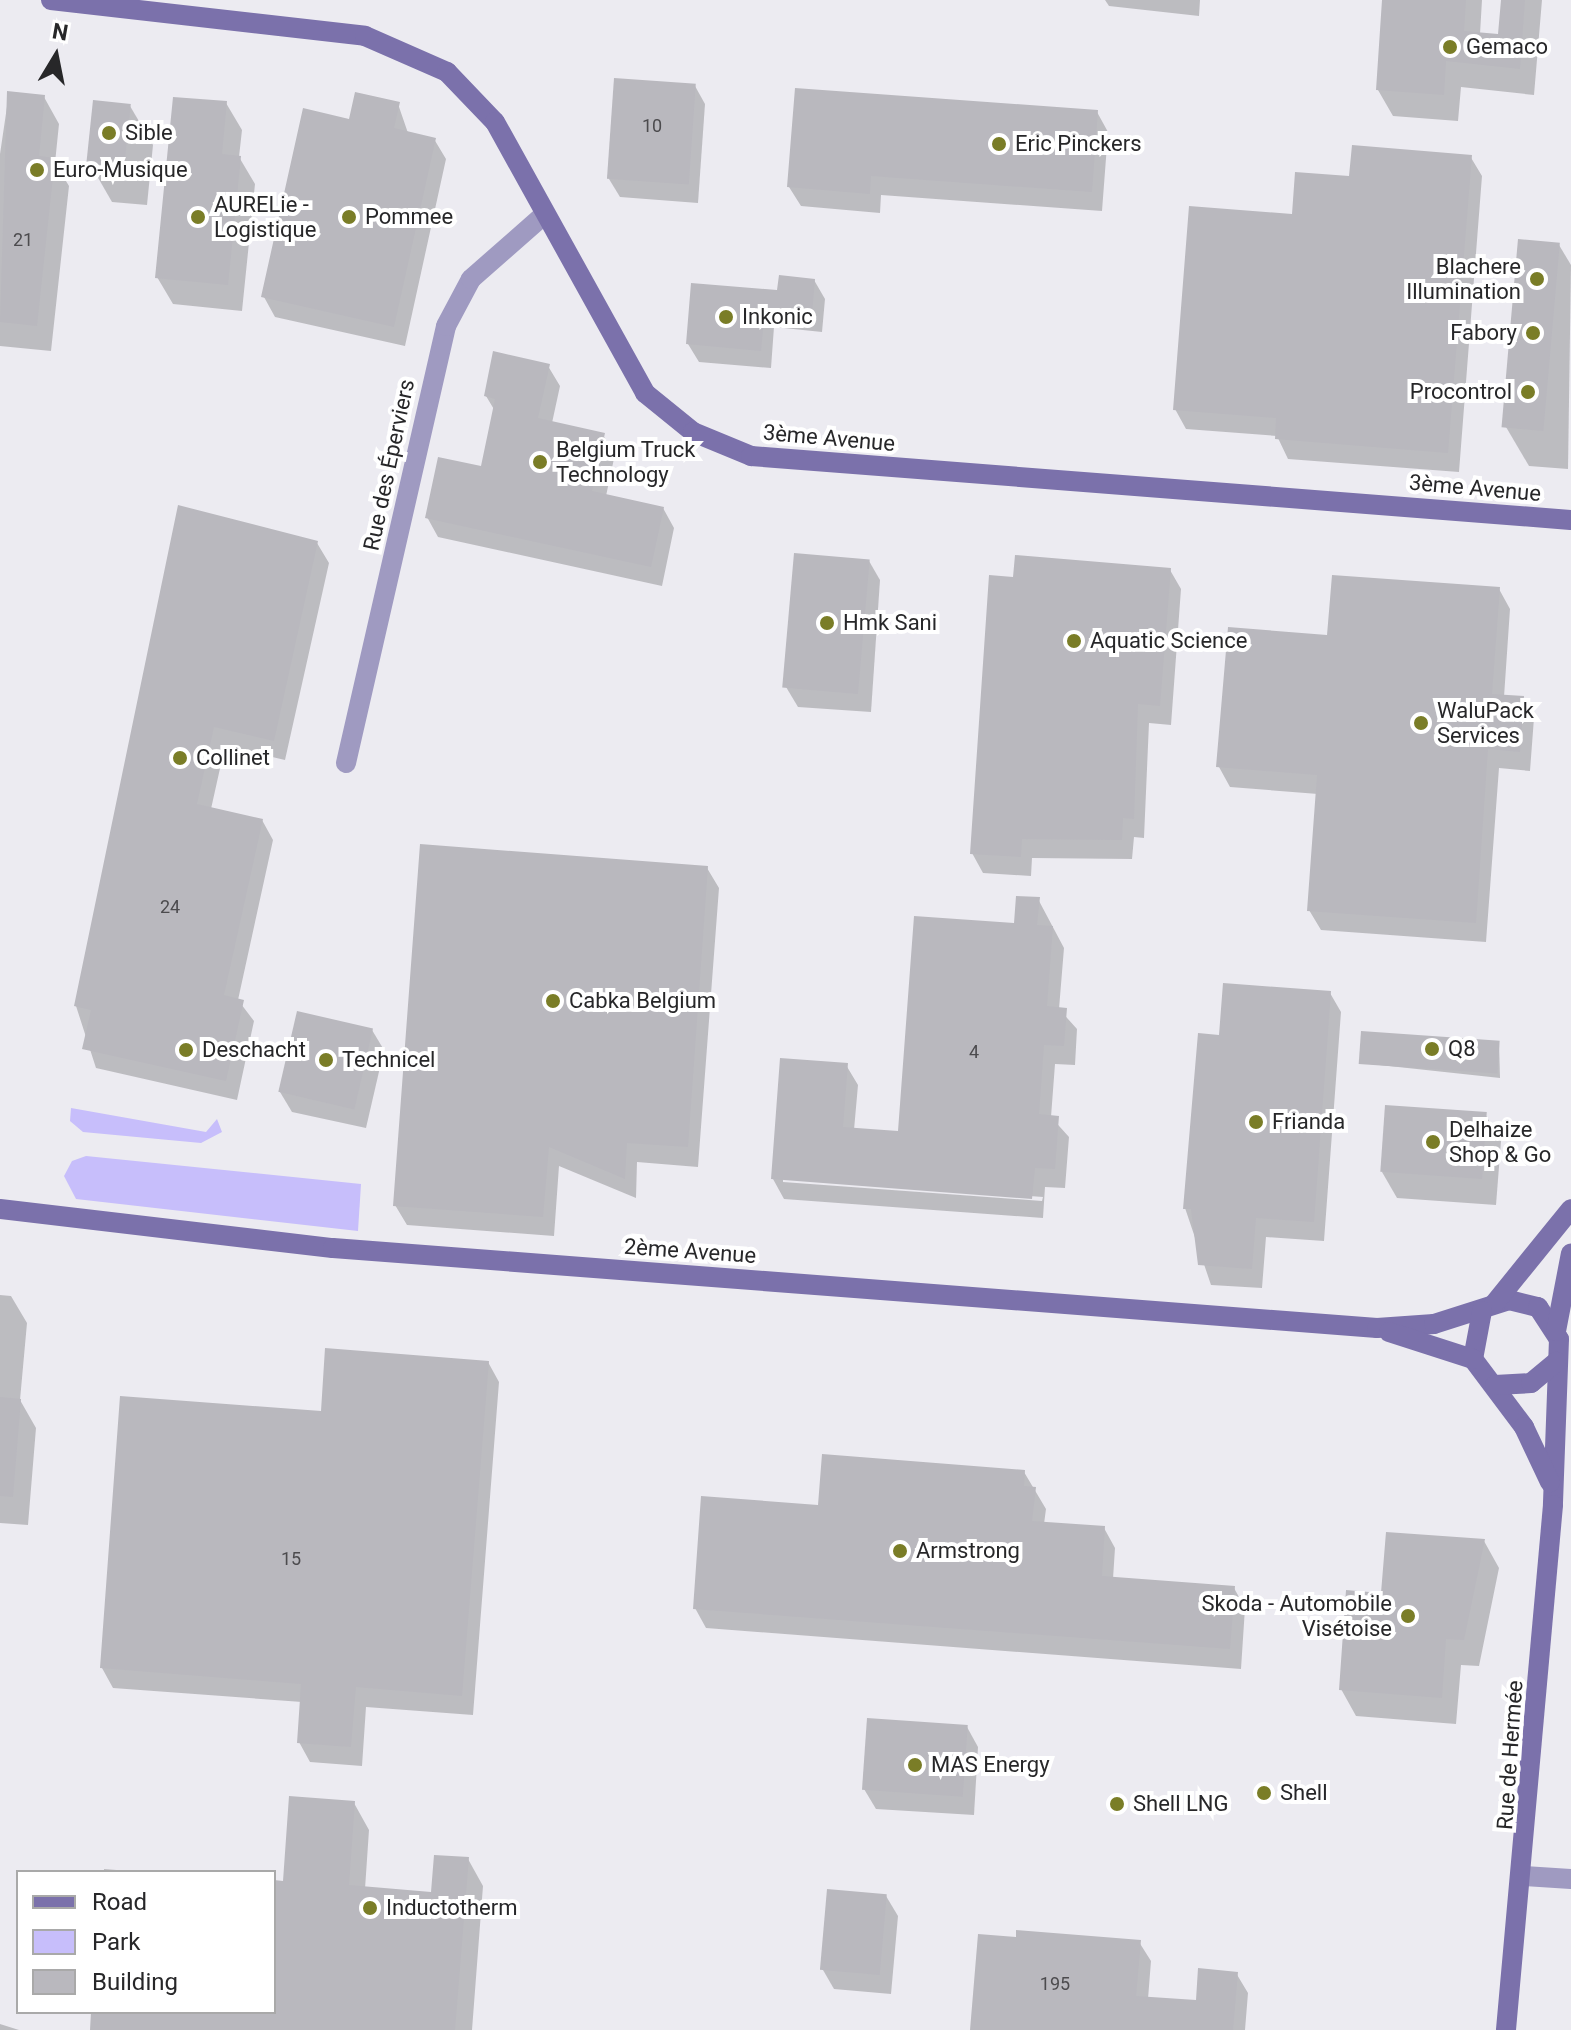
<!DOCTYPE html>
<html>
<head>
<meta charset="utf-8">
<style>
  body { margin:0 }
  #map { position:relative; width:1571px; height:2030px; overflow:hidden; background:#ecebf1; font-family:Roboto,sans-serif }
  div>[style] { position:absolute }
  .green>* { inset:0; background:#c7befb }
  .shadow>* { inset:0; background:#0003 }
  .building>* { inset:0; background:#b9b8be; transform-origin:0 0 }
  .street>* { height:20px; margin:-10px; padding:0 10px; transform-origin:10px; border-radius:10px; background:#9f9ac1 }
  .secondary>* { height:20px; margin:-10px; padding:0 10px; transform-origin:10px; border-radius:10px; background:#7b71ab }
  .dots>* { width:22px; height:22px; translate:-50% -50%; box-sizing:border-box; border:4px solid #fff; border-radius:50% }
  span { translate:-50% -50%; white-space:nowrap; text-align:center; line-height:1.15; -webkit-text-stroke:8px #fff; paint-order:stroke }
  .number-label { font-size:18px; color:#4c4b4e }
  .number-label span { -webkit-text-stroke-width:0 }
  .poi-label { font-size:22px; color:#272729 }
  .left { translate:0 -50%; text-align:left }
  .right { translate:-100% -50%; text-align:right }
  .street-label { font-size:22px; color:#272729 }
  .legend { position:absolute; left:16px; top:1870px; width:260px; height:144px; box-sizing:border-box; background:#fff; border:2px solid #a9a9a9; margin:0; padding:10px 14px; list-style:none; font-size:24px; color:#272729 }
  .legend li { display:flex; align-items:center; gap:16px; height:40px }
  .legend b { width:40px; border:2px solid #a9a9a9 }
  .north { position:absolute; left:16px; top:16px; width:80px; height:80px; -webkit-text-stroke:6px #fff; paint-order:stroke; rotate:10deg; font-size:22px; font-weight:700; line-height:32px; text-align:center; color:#272729 }
  .north::after { content:''; display:block; margin:auto; width:28px; height:36px; background:#272729; clip-path:polygon(50% 0,100% 100%,50% 72%,0 100%) }
</style>
</head>
<body>
<div id="map">
  <div class="green">
    <div style="clip-path:polygon(71px 1108px,206px 1132px,217px 1119px,222px 1132px,201px 1143px,83px 1132px,70px 1121px)"></div>
    <div style="clip-path:polygon(86px 1156px,361px 1184px,358px 1231px,76px 1199px,64px 1176px,72px 1161px)"></div>
  </div>
  <div class="shadow">
    <div style="clip-path:polygon(1105px 0,1200px 0,1199px 16px,1109px 6px)"></div>
    <div style="clip-path:polygon(1384px 0,1482px 0,1480px 34px,1500px 36px,1503px 0,1542px 0,1534px 95px,1461px 87px,1458px 121px,1393px 116px,1378px 90px)"></div>
    <div style="clip-path:polygon(695px 86px,705px 104px,698px 203px,620px 197px,609px 179px)"></div>
    <div style="clip-path:polygon(9px 93px,44px 97px,59px 124px,55px 163px,69px 186px,51px 351px,0 346px,0 154px)"></div>
    <div style="clip-path:polygon(226px 103px,242px 130px,239px 157px,255px 184px,242px 311px,173px 304px,157px 277px)"></div>
    <div style="clip-path:polygon(398px 104px,408px 133px,434px 139px,446px 159px,405px 346px,275px 317px,264px 297px,351px 121px)"></div>
    <div style="clip-path:polygon(130px 106px,153px 145px,147px 205px,112px 202px,89px 162px)"></div>
    <div style="clip-path:polygon(1097px 112px,1108px 132px,1102px 211px,881px 195px,880px 213px,801px 206px,789px 187px)"></div>
    <div style="clip-path:polygon(1470px 156px,1482px 176px,1459px 472px,1288px 459px,1277px 436px,1186px 429px,1175px 409px,1294px 216px,1351px 178px)"></div>
    <div style="clip-path:polygon(1559px 245px,1571px 265px,1568px 469px,1529px 466px,1506px 427px)"></div>
    <div style="clip-path:polygon(814px 280px,825px 299px,822px 332px,774px 327px,771px 368px,699px 362px,688px 344px)"></div>
    <div style="clip-path:polygon(548px 366px,560px 386px,552px 423px,603px 435px,615px 454px,606px 496px,663px 508px,674px 528px,662px 586px,438px 537px,427px 517px,482px 469px,495px 411px,486px 396px)"></div>
    <div style="clip-path:polygon(179px 508px,317px 543px,329px 563px,285px 760px,225px 746px,211px 809px,262px 820px,273px 840px,238px 1000px,254px 1021px,237px 1100px,96px 1068px,76px 1006px)"></div>
    <div style="clip-path:polygon(869px 561px,880px 580px,871px 712px,798px 707px,786px 687px)"></div>
    <div style="clip-path:polygon(1170px 570px,1181px 589px,1171px 725px,1149px 723px,1144px 838px,1134px 837px,1132px 859px,1032px 858px,1031px 876px,983px 873px,972px 853px)"></div>
    <div style="clip-path:polygon(1499px 589px,1510px 609px,1504px 697px,1523px 698px,1534px 718px,1530px 771px,1499px 768px,1486px 942px,1321px 930px,1309px 910px,1318px 794px,1230px 787px,1219px 767px,1329px 637px)"></div>
    <div style="clip-path:polygon(707px 868px,719px 888px,698px 1167px,637px 1162px,636px 1198px,559px 1166px,554px 1236px,407px 1225px,395px 1205px)"></div>
    <div style="clip-path:polygon(evenodd,1038px 899px,1064px 948px,1059px 1009px,1077px 1029px,1075px 1065px,1055px 1064px,1051px 1117px,1069px 1137px,1065px 1188px,1045px 1187px,1043px 1218px,784px 1199px,773px 1179px,846px 1065px,858px 1085px,854px 1130px,900px 1133px,1016px 925px,1038px 899px,783px 1178px,1043px 1197px,1042px 1201px,783px 1182px,783px 1178px)"></div>
    <div style="clip-path:polygon(1330px 993px,1341px 1012px,1324px 1241px,1266px 1237px,1262px 1288px,1211px 1285px,1185px 1208px,1221px 1037px)"></div>
    <div style="clip-path:polygon(372px 1030px,384px 1050px,366px 1128px,292px 1112px,280px 1092px)"></div>
    <div style="clip-path:polygon(1499px 1042px,1500px 1078px,1361px 1063px)"></div>
    <div style="clip-path:polygon(1485px 1114px,1501px 1141px,1496px 1205px,1397px 1198px,1382px 1172px)"></div>
    <div style="clip-path:polygon(0 1295px,11px 1296px,27px 1323px,20px 1400px,36px 1428px,28px 1525px,0 1523px)"></div>
    <div style="clip-path:polygon(488px 1362px,499px 1382px,473px 1715px,366px 1707px,362px 1766px,310px 1762px,299px 1742px,302px 1702px,113px 1688px,102px 1668px,322px 1413px)"></div>
    <div style="clip-path:polygon(1024px 1472px,1046px 1509px,1044px 1524px,1104px 1528px,1115px 1548px,1113px 1579px,1234px 1588px,1245px 1608px,1241px 1669px,706px 1628px,695px 1608px,820px 1507px)"></div>
    <div style="clip-path:polygon(1484px 1541px,1499px 1568px,1479px 1666px,1461px 1665px,1456px 1724px,1356px 1716px,1341px 1689px,1383px 1595px)"></div>
    <div style="clip-path:polygon(967px 1727px,978px 1747px,974px 1815px,876px 1809px,864px 1789px)"></div>
    <div style="clip-path:polygon(354px 1803px,369px 1830px,365px 1889px,433px 1894px,468px 1859px,483px 1886px,472px 2030px,92px 2030px,93px 2012px,274px 2012px,274px 1882px,285px 1883px)"></div>
    <div style="clip-path:polygon(104px 1869px,142px 1872px,104px 1872px)"></div>
    <div style="clip-path:polygon(886px 1896px,898px 1916px,891px 1994px,834px 1989px,823px 1970px)"></div>
    <div style="clip-path:polygon(1139px 1942px,1151px 1961px,1148px 1999px,1198px 2003px,1236px 1973px,1248px 1993px,1245px 2030px,972px 2030px)"></div>
    <div style="clip-path:polygon(0 2024px,19px 2030px,0 2030px)"></div>
  </div>
  <div class="building">
    <div style="clip-path:polygon(1382px 0,1466px 0,1464px 31px,1498px 34px,1501px 0,1525px 0,1520px 69px,1446px 61px,1444px 95px,1376px 90px)"></div>
    <div style="left:614px;top:78px;width:82px;height:101px;rotate:4deg"></div>
    <div style="clip-path:polygon(795px 88px,1098px 110px,1092px 192px,871px 176px,870px 194px,787px 187px)"></div>
    <div style="clip-path:polygon(7px 91px,45px 95px,39px 156px,55px 158px,37px 326px,0 322px)"></div>
    <div style="clip-path:polygon(355px 92px,400px 102px,394px 128px,436px 138px,394px 327px,261px 297px,303px 108px,349px 119px)"></div>
    <div style="clip-path:polygon(173px 97px,227px 101px,222px 154px,241px 156px,228px 285px,155px 278px)"></div>
    <div style="left:93px;top:100px;width:38px;height:63px;rotate:6deg"></div>
    <div style="clip-path:polygon(1352px 145px,1472px 155px,1448px 453px,1275px 439px,1276px 418px,1173px 410px,1189px 206px,1292px 214px,1295px 172px,1349px 176px)"></div>
    <div style="left:1518px;top:239px;width:42px;height:189px;rotate:5deg"></div>
    <div style="clip-path:polygon(779px 275px,815px 279px,812px 314px,765px 310px,761px 351px,686px 344px,691px 283px,777px 290px)"></div>
    <div style="clip-path:polygon(493px 351px,550px 364px,538px 418px,605px 433px,592px 491px,664px 507px,651px 567px,425px 518px,438px 457px,481px 466px,495px 399px,484px 396px)"></div>
    <div style="clip-path:polygon(178px 505px,318px 541px,274px 741px,214px 727px,197px 804px,263px 819px,224px 995px,244px 1000px,226px 1081px,82px 1049px,91px 1010px,74px 1006px)"></div>
    <div style="left:794px;top:553px;width:76px;height:135px;rotate:5deg"></div>
    <div style="clip-path:polygon(1015px 555px,1171px 568px,1160px 706px,1138px 704px,1134px 819px,1123px 818px,1122px 840px,1022px 839px,1021px 857px,970px 854px,989px 575px,1013px 577px)"></div>
    <div style="clip-path:polygon(1332px 575px,1500px 587px,1492px 694px,1524px 696px,1520px 752px,1488px 749px,1476px 923px,1307px 911px,1317px 775px,1216px 767px,1228px 627px,1327px 635px)"></div>
    <div style="clip-path:polygon(420px 844px,708px 866px,688px 1147px,627px 1143px,625px 1179px,549px 1147px,543px 1217px,393px 1206px)"></div>
    <div style="clip-path:polygon(1016px 896px,1040px 897px,1037px 925px,1053px 926px,1047px 1006px,1067px 1008px,1064px 1046px,1044px 1045px,1039px 1114px,1059px 1116px,1055px 1169px,1035px 1168px,1032px 1199px,771px 1179px,780px 1058px,848px 1063px,843px 1127px,898px 1131px,914px 916px,1014px 923px)"></div>
    <div style="clip-path:polygon(1223px 983px,1331px 991px,1314px 1222px,1256px 1218px,1252px 1269px,1198px 1265px,1191px 1209px,1183px 1209px,1198px 1033px,1219px 1035px)"></div>
    <div style="left:297px;top:1011px;width:78px;height:83px;rotate:13deg"></div>
    <div style="left:1361px;top:1031px;width:139px;height:33px;rotate:4deg"></div>
    <div style="left:1385px;top:1105px;width:102px;height:67px;rotate:4deg"></div>
    <div style="clip-path:polygon(325px 1348px,489px 1361px,462px 1696px,356px 1687px,351px 1747px,297px 1743px,301px 1684px,100px 1668px,120px 1396px,321px 1411px)"></div>
    <div style="clip-path:polygon(0 1397px,21px 1399px,13px 1497px,0 1496px)"></div>
    <div style="clip-path:polygon(822px 1454px,1025px 1470px,1024px 1486px,1036px 1487px,1032px 1521px,1105px 1526px,1102px 1576px,1235px 1586px,1230px 1649px,693px 1609px,701px 1496px,818px 1505px)"></div>
    <div style="clip-path:polygon(1386px 1532px,1485px 1539px,1464px 1640px,1446px 1639px,1442px 1698px,1339px 1690px,1346px 1590px,1381px 1593px)"></div>
    <div style="left:867px;top:1718px;width:101px;height:72px;rotate:4deg"></div>
    <div style="clip-path:polygon(289px 1796px,355px 1801px,349px 1885px,431px 1892px,434px 1855px,469px 1857px,455px 2030px,90px 2030px,91px 2012px,274px 2012px,274px 1880px,283px 1881px)"></div>
    <div style="left:827px;top:1889px;width:60px;height:81px;rotate:5deg"></div>
    <div style="clip-path:polygon(1016px 1930px,1141px 1940px,1136px 1996px,1196px 2000px,1198px 1968px,1238px 1972px,1233px 2030px,970px 2030px,978px 1934px,1016px 1937px)"></div>
  </div>
  <div class="street">
    <div style="left:346px;top:763px;width:448px;rotate:-77.1deg"></div>
    <div style="left:446px;top:326px;width:53px;rotate:-62deg"></div>
    <div style="left:471px;top:279px;width:98px;rotate:-41.3deg"></div>
    <div style="left:1524px;top:1876px;width:47px;rotate:3.7deg"></div>
  </div>
  <div class="secondary">
    <div style="left:51px;top:0;width:316px;rotate:6.5deg"></div>
    <div style="left:365px;top:36px;width:90px;rotate:23.7deg"></div>
    <div style="left:447px;top:72px;width:69px;rotate:46.2deg"></div>
    <div style="left:495px;top:122px;width:310px;rotate:61deg"></div>
    <div style="left:645px;top:393px;width:62px;rotate:39.1deg"></div>
    <div style="left:693px;top:432px;width:63px;rotate:22.5deg"></div>
    <div style="left:751px;top:456px;width:822px;rotate:4.46deg"></div>
    <div style="left:0;top:1209px;width:335px;rotate:6.7deg"></div>
    <div style="left:333px;top:1248px;width:1047px;rotate:4.38deg"></div>
    <div style="left:1377px;top:1328px;width:57px;rotate:-4deg"></div>
    <div style="left:1434px;top:1324px;width:79px;rotate:-17.7deg"></div>
    <div style="left:1509px;top:1300px;width:30px;rotate:14deg"></div>
    <div style="left:1538px;top:1307px;width:38px;rotate:57deg"></div>
    <div style="left:1559px;top:1339px;width:166px;rotate:92.1deg"></div>
    <div style="left:1553px;top:1505px;width:527px;rotate:95.12deg"></div>
    <div style="left:1494px;top:1304px;width:122px;rotate:-51deg"></div>
    <div style="left:1482px;top:1311px;width:49px;rotate:100.6deg"></div>
    <div style="left:1473px;top:1359px;width:85px;rotate:53.1deg"></div>
    <div style="left:1524px;top:1427px;width:61px;rotate:64.7deg"></div>
    <div style="left:1556px;top:1331px;width:79px;rotate:-79.1deg"></div>
    <div style="left:1389px;top:1332px;width:88px;rotate:17.8deg"></div>
    <div style="left:1495px;top:1385px;width:36px;rotate:-3deg"></div>
    <div style="left:1531px;top:1383px;width:33px;rotate:-40deg"></div>
  </div>
  <div class="dots">
    <div style="left:1450px;top:47px;background:#7a7d27"></div>
    <div style="left:109px;top:133px;background:#7a7d27"></div>
    <div style="left:999px;top:144px;background:#7a7d27"></div>
    <div style="left:37px;top:170px;background:#7a7d27"></div>
    <div style="left:198px;top:217px;background:#7a7d27"></div>
    <div style="left:349px;top:217px;background:#7a7d27"></div>
    <div style="left:1537px;top:279px;background:#7a7d27"></div>
    <div style="left:726px;top:317px;background:#7a7d27"></div>
    <div style="left:1533px;top:333px;background:#7a7d27"></div>
    <div style="left:1528px;top:392px;background:#7a7d27"></div>
    <div style="left:540px;top:462px;background:#7a7d27"></div>
    <div style="left:827px;top:623px;background:#7a7d27"></div>
    <div style="left:1074px;top:641px;background:#7a7d27"></div>
    <div style="left:1421px;top:723px;background:#7a7d27"></div>
    <div style="left:180px;top:758px;background:#7a7d27"></div>
    <div style="left:553px;top:1001px;background:#7a7d27"></div>
    <div style="left:1432px;top:1049px;background:#7a7d27"></div>
    <div style="left:186px;top:1050px;background:#7a7d27"></div>
    <div style="left:326px;top:1060px;background:#7a7d27"></div>
    <div style="left:1256px;top:1122px;background:#7a7d27"></div>
    <div style="left:1433px;top:1142px;background:#7a7d27"></div>
    <div style="left:900px;top:1551px;background:#7a7d27"></div>
    <div style="left:1408px;top:1616px;background:#7a7d27"></div>
    <div style="left:915px;top:1765px;background:#7a7d27"></div>
    <div style="left:1264px;top:1793px;background:#7a7d27"></div>
    <div style="left:1117px;top:1804px;background:#7a7d27"></div>
    <div style="left:370px;top:1908px;background:#7a7d27"></div>
  </div>
  <div class="number-label">
    <span style="left:652px;top:126px">10</span>
    <span style="left:23px;top:240px">21</span>
    <span style="left:170px;top:907px">24</span>
    <span style="left:974px;top:1052px">4</span>
    <span style="left:291px;top:1559px">15</span>
    <span style="left:1055px;top:1984px">195</span>
  </div>
  <div class="poi-label">
    <span class="left" style="left:1466px;top:47px">Gemaco</span>
    <span class="left" style="left:125px;top:133px">Sible</span>
    <span class="left" style="left:1015px;top:144px">Eric Pinckers</span>
    <span class="left" style="left:53px;top:170px">Euro-Musique</span>
    <span class="left" style="left:214px;top:217px">AURELie -<br>Logistique</span>
    <span class="left" style="left:365px;top:217px">Pommee</span>
    <span class="right" style="left:1521px;top:279px">Blachere<br>Illumination</span>
    <span class="left" style="left:742px;top:317px">Inkonic</span>
    <span class="right" style="left:1517px;top:333px">Fabory</span>
    <span class="right" style="left:1512px;top:392px">Procontrol</span>
    <span class="left" style="left:556px;top:462px">Belgium Truck<br>Technology</span>
    <span class="left" style="left:843px;top:623px">Hmk Sani</span>
    <span class="left" style="left:1090px;top:641px">Aquatic Science</span>
    <span class="left" style="left:1437px;top:723px">WaluPack<br>Services</span>
    <span class="left" style="left:196px;top:758px">Collinet</span>
    <span class="left" style="left:569px;top:1001px">Cabka Belgium</span>
    <span class="left" style="left:1448px;top:1049px">Q8</span>
    <span class="left" style="left:202px;top:1050px">Deschacht</span>
    <span class="left" style="left:342px;top:1060px">Technicel</span>
    <span class="left" style="left:1272px;top:1122px">Frianda</span>
    <span class="left" style="left:1449px;top:1142px">Delhaize<br>Shop &amp; Go</span>
    <span class="left" style="left:916px;top:1551px">Armstrong</span>
    <span class="right" style="left:1392px;top:1616px">Skoda - Automobile<br>Visétoise</span>
    <span class="left" style="left:931px;top:1765px">MAS Energy</span>
    <span class="left" style="left:1280px;top:1793px">Shell</span>
    <span class="left" style="left:1133px;top:1804px">Shell LNG</span>
    <span class="left" style="left:386px;top:1908px">Inductotherm</span>
  </div>
  <div class="street-label">
    <span style="left:829px;top:438px;rotate:5deg">3ème Avenue</span>
    <span style="left:389px;top:465px;rotate:-78deg">Rue des Éperviers</span>
    <span style="left:1475px;top:488px;rotate:5deg">3ème Avenue</span>
    <span style="left:690px;top:1251px;rotate:4deg">2ème Avenue</span>
    <span style="left:1510px;top:1755px;rotate:-86deg">Rue de Hermée</span>
  </div>
  <ul class="legend">
  <li><b style="height:10px;background:#7b71ab"></b>Road</li>
  <li><b style="height:22px;background:#c7befb"></b>Park</li>
  <li><b style="height:22px;background:#b9b8be"></b>Building</li>
  </ul>
  <div class="north">N</div>
</div>
</body>
</html>
